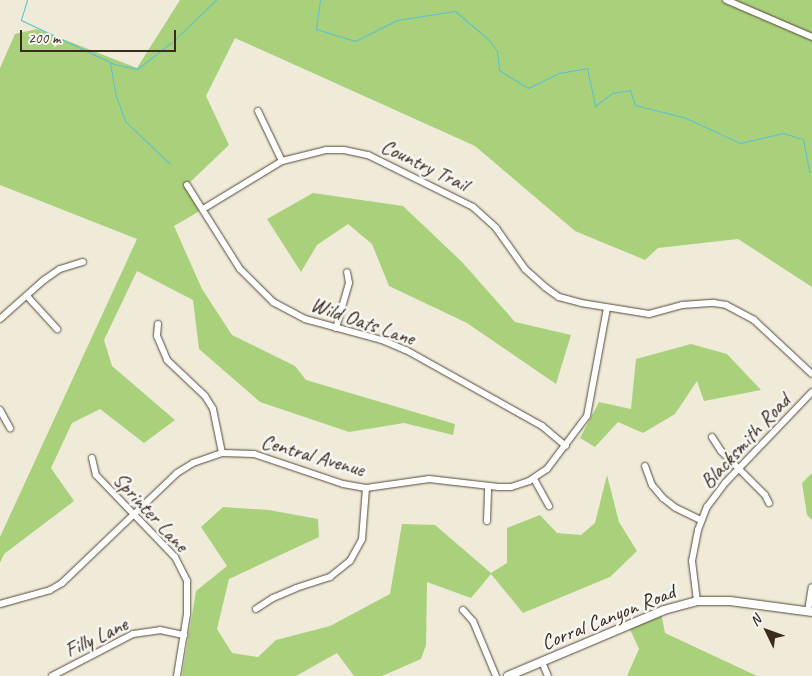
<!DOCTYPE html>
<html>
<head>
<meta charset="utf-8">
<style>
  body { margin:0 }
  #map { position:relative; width:812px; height:676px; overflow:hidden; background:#efebd8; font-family:Caveat,sans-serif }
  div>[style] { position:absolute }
  .green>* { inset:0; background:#a9d17c }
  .stream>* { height:1px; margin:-0.5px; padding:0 0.5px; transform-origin:0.5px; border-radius:0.5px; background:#57c1d3 }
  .roads { filter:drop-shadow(0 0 1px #56473a) drop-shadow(0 0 1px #56473a) }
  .minor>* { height:6px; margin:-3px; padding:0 3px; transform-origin:3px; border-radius:3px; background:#fff }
  .major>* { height:8px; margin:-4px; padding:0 4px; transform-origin:4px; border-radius:4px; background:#fff }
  span { translate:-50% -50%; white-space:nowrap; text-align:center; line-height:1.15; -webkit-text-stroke:5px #f6f6f2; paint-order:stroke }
  .street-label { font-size:21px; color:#3b2a1e }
  .north { position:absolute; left:742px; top:606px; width:50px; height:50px; -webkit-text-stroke:4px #f6f6f2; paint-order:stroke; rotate:312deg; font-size:14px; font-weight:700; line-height:20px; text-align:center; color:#3b2a1e }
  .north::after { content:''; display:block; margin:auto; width:18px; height:22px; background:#3b2a1e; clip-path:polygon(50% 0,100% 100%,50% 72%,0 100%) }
  .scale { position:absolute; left:20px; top:30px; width:156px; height:22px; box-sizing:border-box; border:2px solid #3b2a1e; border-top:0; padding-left:6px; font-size:15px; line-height:18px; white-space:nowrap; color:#3b2a1e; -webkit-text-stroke:4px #f6f6f2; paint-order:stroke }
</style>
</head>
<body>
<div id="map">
  <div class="green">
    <div style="clip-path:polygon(180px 0,812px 0,812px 287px,738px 239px,658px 248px,645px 260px,575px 231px,475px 146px,235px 38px,206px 96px,229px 145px,187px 185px,203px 209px,174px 226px,202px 289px,232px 335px,295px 366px,306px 380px,455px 424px,453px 435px,404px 423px,349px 432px,260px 402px,199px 349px,193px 300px,137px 271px,104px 340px,112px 366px,175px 420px,144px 443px,100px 409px,72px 423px,51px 468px,74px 501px,4px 554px,0 563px,0 537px,137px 239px,0 185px,0 68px,15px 34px,37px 29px,137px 68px)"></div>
    <div style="clip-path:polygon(313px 193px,403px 206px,462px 262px,515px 322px,571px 335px,556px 384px,467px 323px,389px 286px,372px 244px,348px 224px,317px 245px,301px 272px,267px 219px)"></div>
    <div style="clip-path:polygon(691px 344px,727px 354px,761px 390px,704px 401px,697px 381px,675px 414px,643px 433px,618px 422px,595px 447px,580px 438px,599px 402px,631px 409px,636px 359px)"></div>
    <div style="clip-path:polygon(812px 473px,812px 520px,807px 515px,802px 483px)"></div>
    <div style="clip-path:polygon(607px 475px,619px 522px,637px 551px,610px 577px,523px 613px,491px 574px,471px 598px,427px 582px,426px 645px,421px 659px,382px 676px,354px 676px,337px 653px,296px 676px,182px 676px,196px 591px,227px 566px,201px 527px,223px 507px,269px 510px,318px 519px,319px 537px,229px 579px,217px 629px,232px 653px,258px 657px,276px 640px,330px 626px,390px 594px,402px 524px,435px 525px,491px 573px,507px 563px,507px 528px,540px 515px,557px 533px,581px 535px,595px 523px)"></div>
    <div style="clip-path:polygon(661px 612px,665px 633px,757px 676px,627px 676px,639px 649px,628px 625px)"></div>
  </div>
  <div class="stream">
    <div style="left:27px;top:0;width:21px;rotate:107deg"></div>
    <div style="left:21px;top:20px;width:103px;rotate:25.3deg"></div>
    <div style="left:114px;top:64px;width:24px;rotate:12deg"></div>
    <div style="left:137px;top:69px;width:44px;rotate:-37.6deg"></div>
    <div style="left:172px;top:42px;width:61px;rotate:-43.7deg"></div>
    <div style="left:320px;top:0;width:29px;rotate:98deg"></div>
    <div style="left:316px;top:29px;width:41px;rotate:17.1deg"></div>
    <div style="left:355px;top:41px;width:47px;rotate:-26.6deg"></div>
    <div style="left:397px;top:20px;width:59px;rotate:-8.8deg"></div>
    <div style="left:455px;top:11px;width:43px;rotate:40.3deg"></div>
    <div style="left:488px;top:39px;width:15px;rotate:53deg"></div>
    <div style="left:497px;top:51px;width:19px;rotate:84deg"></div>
    <div style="left:499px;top:70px;width:34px;rotate:32deg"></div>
    <div style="left:528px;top:88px;width:34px;rotate:-26deg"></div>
    <div style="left:559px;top:73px;width:28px;rotate:-10deg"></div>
    <div style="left:587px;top:68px;width:39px;rotate:78deg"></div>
    <div style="left:595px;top:106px;width:21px;rotate:-37deg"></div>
    <div style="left:612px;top:93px;width:18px;rotate:-9deg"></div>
    <div style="left:630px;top:90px;width:16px;rotate:72deg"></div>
    <div style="left:635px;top:105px;width:53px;rotate:14.3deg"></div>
    <div style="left:686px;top:118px;width:60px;rotate:24.8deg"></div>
    <div style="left:740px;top:143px;width:44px;rotate:-13.1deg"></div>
    <div style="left:783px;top:133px;width:21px;rotate:17deg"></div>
    <div style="left:803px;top:139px;width:33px;rotate:79deg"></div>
    <div style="left:809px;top:171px;width:3px;rotate:18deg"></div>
    <div style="left:110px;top:63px;width:34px;rotate:80deg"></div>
    <div style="left:116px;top:96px;width:27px;rotate:70deg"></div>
    <div style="left:125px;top:121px;width:62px;rotate:43.7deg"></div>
  </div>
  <div class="roads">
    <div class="minor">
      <div style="left:726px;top:0;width:94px;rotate:23.3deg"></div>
      <div style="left:258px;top:111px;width:55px;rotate:64.4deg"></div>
      <div style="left:187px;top:185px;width:99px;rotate:57.8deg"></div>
      <div style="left:240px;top:269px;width:47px;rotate:45deg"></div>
      <div style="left:273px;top:302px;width:36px;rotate:28deg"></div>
      <div style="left:305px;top:319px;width:80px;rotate:15.3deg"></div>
      <div style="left:382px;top:340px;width:26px;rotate:23deg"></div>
      <div style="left:406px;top:350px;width:156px;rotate:29.2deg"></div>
      <div style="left:542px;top:426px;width:31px;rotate:40deg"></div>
      <div style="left:203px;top:209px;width:92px;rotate:-31.3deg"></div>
      <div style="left:282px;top:161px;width:45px;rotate:-14deg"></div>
      <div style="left:326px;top:150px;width:18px"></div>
      <div style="left:344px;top:150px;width:25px;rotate:12deg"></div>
      <div style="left:368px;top:155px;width:117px;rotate:26.3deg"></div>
      <div style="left:473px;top:207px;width:31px;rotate:42deg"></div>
      <div style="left:496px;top:228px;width:50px;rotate:54.7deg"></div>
      <div style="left:525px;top:269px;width:27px;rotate:42deg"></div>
      <div style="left:545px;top:287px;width:17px;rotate:36deg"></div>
      <div style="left:559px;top:297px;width:23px;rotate:15deg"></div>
      <div style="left:581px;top:303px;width:69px;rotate:9.2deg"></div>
      <div style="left:649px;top:314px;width:34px;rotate:-15deg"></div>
      <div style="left:682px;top:305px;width:32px;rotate:-4deg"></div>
      <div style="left:714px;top:303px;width:12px;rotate:9deg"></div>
      <div style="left:726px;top:305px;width:32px;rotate:28deg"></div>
      <div style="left:754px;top:320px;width:79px;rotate:43deg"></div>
      <div style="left:27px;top:296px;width:45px;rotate:47.7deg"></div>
      <div style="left:0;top:319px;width:59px;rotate:-41.6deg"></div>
      <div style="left:44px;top:280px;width:19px;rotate:-35deg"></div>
      <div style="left:60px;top:269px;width:24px;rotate:-17deg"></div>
      <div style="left:158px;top:324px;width:12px;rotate:95deg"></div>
      <div style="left:157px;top:336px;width:26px;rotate:67deg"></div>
      <div style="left:167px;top:360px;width:52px;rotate:43.5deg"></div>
      <div style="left:205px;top:396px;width:15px;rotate:58deg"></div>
      <div style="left:213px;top:409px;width:45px;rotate:78.4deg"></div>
      <div style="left:336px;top:328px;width:47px;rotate:-73.9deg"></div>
      <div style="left:349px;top:283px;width:11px;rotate:-100deg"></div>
      <div style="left:0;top:410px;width:21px;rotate:61deg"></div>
      <div style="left:712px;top:437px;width:17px;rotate:57deg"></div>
      <div style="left:721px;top:451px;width:62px;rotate:45deg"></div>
      <div style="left:765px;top:495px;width:9px;rotate:63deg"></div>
      <div style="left:92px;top:458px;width:17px;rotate:77deg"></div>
      <div style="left:96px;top:475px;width:114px;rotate:46.1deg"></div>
      <div style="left:175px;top:557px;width:27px;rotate:63deg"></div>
      <div style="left:187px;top:581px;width:33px;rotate:90deg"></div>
      <div style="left:187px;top:614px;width:63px;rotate:99.2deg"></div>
      <div style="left:645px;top:466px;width:20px;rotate:70deg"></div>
      <div style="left:652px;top:485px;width:17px;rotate:50deg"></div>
      <div style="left:663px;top:498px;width:16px;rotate:38deg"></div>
      <div style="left:676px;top:508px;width:28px;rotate:26deg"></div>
      <div style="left:534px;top:479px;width:31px;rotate:61deg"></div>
      <div style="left:487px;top:521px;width:35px;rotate:-88deg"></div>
      <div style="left:697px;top:601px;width:40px;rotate:-97.1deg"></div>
      <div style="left:692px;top:561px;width:32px;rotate:-79deg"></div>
      <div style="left:698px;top:530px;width:25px;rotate:-69deg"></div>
      <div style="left:707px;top:507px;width:30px;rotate:-53deg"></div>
      <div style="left:725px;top:483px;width:126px;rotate:-46.3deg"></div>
      <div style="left:0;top:604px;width:52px;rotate:-15.6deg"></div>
      <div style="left:50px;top:590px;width:14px;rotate:-30deg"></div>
      <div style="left:62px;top:583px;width:159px;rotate:-43.7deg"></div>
      <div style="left:177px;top:473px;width:19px;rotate:-32deg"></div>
      <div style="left:193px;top:463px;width:31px;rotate:-19deg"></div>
      <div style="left:222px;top:453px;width:32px;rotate:2deg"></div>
      <div style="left:254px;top:454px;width:94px;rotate:18.6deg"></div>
      <div style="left:343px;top:484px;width:23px;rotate:10deg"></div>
      <div style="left:366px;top:488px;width:64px;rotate:-8.1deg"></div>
      <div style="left:429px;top:479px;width:70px;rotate:6.5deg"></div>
      <div style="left:499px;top:487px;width:12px"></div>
      <div style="left:511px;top:487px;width:19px;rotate:-18deg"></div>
      <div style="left:529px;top:481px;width:22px;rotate:-34deg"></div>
      <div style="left:547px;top:469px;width:66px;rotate:-53deg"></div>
      <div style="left:587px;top:416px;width:110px;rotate:-79.5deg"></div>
      <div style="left:256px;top:609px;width:20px;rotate:-33deg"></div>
      <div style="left:273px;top:598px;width:25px;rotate:-23deg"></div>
      <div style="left:296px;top:588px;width:36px;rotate:-18deg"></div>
      <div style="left:330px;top:577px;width:26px;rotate:-39deg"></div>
      <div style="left:350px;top:561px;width:25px;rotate:-61deg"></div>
      <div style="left:362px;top:539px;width:51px;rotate:-85.5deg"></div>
      <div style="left:463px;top:610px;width:15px;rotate:48deg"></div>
      <div style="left:473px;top:621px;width:60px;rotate:67.3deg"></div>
      <div style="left:808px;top:611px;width:24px;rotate:-81deg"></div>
      <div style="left:542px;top:662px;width:15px;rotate:67deg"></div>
      <div style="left:52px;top:676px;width:91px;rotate:-27.4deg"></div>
      <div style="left:133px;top:634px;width:27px;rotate:-8deg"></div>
      <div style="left:160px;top:630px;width:25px;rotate:12deg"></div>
    </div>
    <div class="major">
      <div style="left:508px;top:676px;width:169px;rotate:-22.9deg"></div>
      <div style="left:664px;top:610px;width:34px;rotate:-15deg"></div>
      <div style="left:697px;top:601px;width:33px"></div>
      <div style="left:730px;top:601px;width:83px;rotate:7.6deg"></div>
    </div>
  </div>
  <div class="street-label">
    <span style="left:425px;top:165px;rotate:26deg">Country Trail</span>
    <span style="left:363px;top:321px;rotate:19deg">Wild Oats Lane</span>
    <span style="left:745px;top:441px;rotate:-47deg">Blacksmith Road</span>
    <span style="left:313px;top:455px;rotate:16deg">Central Avenue</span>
    <span style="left:151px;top:512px;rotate:47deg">Sprinter Lane</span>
    <span style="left:608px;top:617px;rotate:-22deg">Corral Canyon Road</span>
    <span style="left:96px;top:637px;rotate:-26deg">Filly Lane</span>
  </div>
  <div class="north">N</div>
  <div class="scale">200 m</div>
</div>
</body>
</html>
